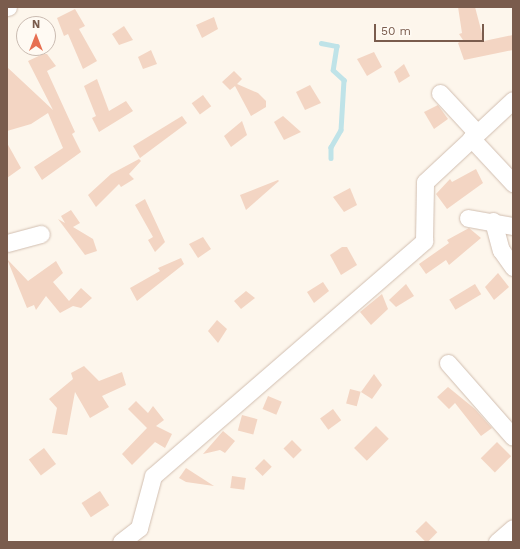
<!DOCTYPE html>
<html>
<head>
<meta charset="utf-8">
<style>
  body { margin:0 }
  #map { position:relative; width:520px; height:549px; overflow:hidden; background:#fdf6ec; font-family:"Work Sans",sans-serif }
  div>[style] { position:absolute }
  .stream>* { height:4.5px; margin:-2.25px; padding:0 2.25px; transform-origin:2.25px; border-radius:2.25px; background:#bfe3e8 }
  .building>* { inset:0; background:#f3d5c3; transform-origin:0 0 }
  .roads { filter:drop-shadow(0 0 1px #d1beb0) drop-shadow(0 0 1px #d1beb0) }
  .street>* { height:17px; margin:-8.5px; padding:0 8.5px; transform-origin:8.5px; border-radius:8.5px; background:#fff }
  span { translate:-50% -50%; white-space:nowrap; text-align:center; line-height:1.15; -webkit-text-stroke:3px #fffaf3; paint-order:stroke }
  .frame { position:absolute; inset:0; border:8px solid #7a5c4d; pointer-events:none }
  .north { position:absolute; left:16px; top:16px; width:40px; height:40px; box-sizing:border-box; background:#fffaf3; border:1px solid #cabbb1; border-radius:50%; rotate:0deg; font-size:11px; font-weight:700; line-height:16px; text-align:center; color:#7a5c4d }
  .north::after { content:''; display:block; margin:auto; width:14px; height:18px; background:#e76f51; clip-path:polygon(50% 0,100% 100%,50% 72%,0 100%) }
  .scale { position:absolute; left:374px; top:24px; width:110px; height:18px; box-sizing:border-box; border:2px solid #7a5c4d; border-top:0; padding-left:5px; font-size:12px; line-height:14px; white-space:nowrap; color:#7a5c4d; -webkit-text-stroke:3px #fffaf3; paint-order:stroke }
</style>
</head>
<body>
<div id="map">
  <div class="stream">
    <div style="left:321px;top:43px;width:16px;rotate:11deg"></div>
    <div style="left:337px;top:46px;width:24px;rotate:99deg"></div>
    <div style="left:333px;top:70px;width:15px;rotate:42deg"></div>
    <div style="left:344px;top:80px;width:50px;rotate:93.4deg"></div>
    <div style="left:341px;top:130px;width:20px;rotate:120deg"></div>
    <div style="left:331px;top:147px;width:11px;rotate:90deg"></div>
  </div>
  <div class="building">
    <div style="clip-path:polygon(458px 7px,475px 7px,484px 41px,513px 35px,513px 50px,464px 60px,458px 43px,463px 40px,459px 34px,462px 33px)"></div>
    <div style="clip-path:polygon(75px 9px,85px 26px,79px 29px,97px 61px,83px 69px,68px 34px,64px 36px,57px 18px)"></div>
    <div style="clip-path:polygon(214px 17px,218px 29px,202px 38px,196px 25px)"></div>
    <div style="clip-path:polygon(124px 26px,133px 40px,119px 45px,112px 34px)"></div>
    <div style="clip-path:polygon(151px 50px,157px 64px,143px 69px,138px 57px)"></div>
    <div style="clip-path:polygon(374px 52px,382px 67px,367px 76px,357px 59px)"></div>
    <div style="clip-path:polygon(43px 54px,47px 54px,56px 66px,47px 71px,75px 132px,72px 134px,81px 152px,42px 180px,34px 167px,63px 148px,48px 113px,31px 124px,7px 131px,7px 67px,53px 110px,28px 61px)"></div>
    <div style="clip-path:polygon(404px 64px,410px 76px,399px 83px,394px 72px)"></div>
    <div style="clip-path:polygon(234px 71px,242px 79px,237px 84px,258px 93px,266px 101px,266px 107px,251px 116px,235px 86px,230px 90px,222px 82px)"></div>
    <div style="clip-path:polygon(97px 79px,109px 111px,126px 101px,133px 111px,99px 132px,92px 118px,96px 116px,84px 86px)"></div>
    <div style="clip-path:polygon(310px 85px,321px 103px,305px 110px,296px 92px)"></div>
    <div style="left:203px;top:95px;width:14px;height:14px;rotate:54deg"></div>
    <div style="clip-path:polygon(438px 105px,448px 119px,434px 129px,424px 112px)"></div>
    <div style="clip-path:polygon(182px 116px,187px 123px,140px 158px,133px 146px)"></div>
    <div style="clip-path:polygon(283px 116px,301px 132px,284px 140px,274px 122px)"></div>
    <div style="clip-path:polygon(242px 121px,247px 135px,231px 147px,224px 136px)"></div>
    <div style="clip-path:polygon(7px 143px,21px 168px,7px 178px)"></div>
    <div style="clip-path:polygon(139px 159px,141px 161px,129px 174px,134px 179px,121px 187px,119px 184px,96px 207px,88px 195px,111px 174px)"></div>
    <div style="clip-path:polygon(476px 169px,483px 183px,447px 209px,436px 194px,450px 179px,452px 182px)"></div>
    <div style="clip-path:polygon(278px 180px,279px 181px,246px 210px,240px 195px)"></div>
    <div style="clip-path:polygon(350px 188px,357px 205px,344px 212px,333px 197px)"></div>
    <div style="clip-path:polygon(145px 199px,165px 242px,155px 252px,148px 240px,153px 237px,135px 205px)"></div>
    <div style="clip-path:polygon(71px 210px,80px 223px,73px 227px,93px 239px,97px 251px,85px 255px,58px 219px,65px 223px,61px 216px)"></div>
    <div style="clip-path:polygon(469px 228px,481px 238px,449px 265px,446px 260px,426px 274px,419px 264px,449px 243px,447px 240px)"></div>
    <div style="clip-path:polygon(203px 237px,211px 249px,198px 258px,189px 244px)"></div>
    <div style="clip-path:polygon(342px 247px,347px 247px,357px 265px,341px 275px,330px 255px)"></div>
    <div style="clip-path:polygon(181px 258px,184px 264px,137px 301px,130px 288px,160px 271px,158px 268px)"></div>
    <div style="clip-path:polygon(7px 259px,28px 281px,56px 261px,63px 273px,53px 282px,69px 301px,81px 288px,92px 298px,81px 308px,73px 306px,60px 313px,46px 296px,36px 310px,34px 305px,27px 308px)"></div>
    <div style="clip-path:polygon(498px 273px,509px 287px,494px 300px,485px 287px)"></div>
    <div style="clip-path:polygon(323px 282px,329px 291px,314px 303px,307px 292px)"></div>
    <div style="clip-path:polygon(406px 284px,414px 296px,396px 307px,389px 300px)"></div>
    <div style="left:475px;top:284px;width:12px;height:30px;rotate:59deg"></div>
    <div style="clip-path:polygon(246px 291px,255px 298px,241px 309px,234px 301px)"></div>
    <div style="clip-path:polygon(382px 294px,388px 309px,371px 325px,360px 312px)"></div>
    <div style="clip-path:polygon(217px 320px,227px 329px,218px 343px,208px 331px)"></div>
    <div style="clip-path:polygon(84px 366px,99px 381px,122px 372px,126px 385px,102px 396px,109px 407px,90px 418px,75px 392px,67px 435px,52px 433px,57px 408px,49px 399px,73px 379px,71px 373px)"></div>
    <div style="clip-path:polygon(374px 374px,382px 385px,372px 399px,361px 392px)"></div>
    <div style="clip-path:polygon(448px 387px,475px 409px,492px 428px,481px 436px,455px 403px,449px 409px,437px 397px)"></div>
    <div style="left:350px;top:389px;width:11px;height:15px;rotate:15deg"></div>
    <div style="left:268px;top:396px;width:15px;height:14px;rotate:23deg"></div>
    <div style="clip-path:polygon(136px 401px,148px 413px,153px 406px,164px 420px,156px 426px,172px 434px,165px 448px,155px 442px,132px 465px,122px 454px,147px 428px,128px 409px)"></div>
    <div style="left:333px;top:409px;width:14px;height:16px;rotate:54deg"></div>
    <div style="left:242px;top:415px;width:16px;height:16px;rotate:15deg"></div>
    <div style="left:376px;top:426px;width:18px;height:31px;rotate:45deg"></div>
    <div style="clip-path:polygon(223px 431px,235px 441px,225px 453px,220px 450px,203px 454px)"></div>
    <div style="left:292px;top:440px;width:14px;height:12px;rotate:45deg"></div>
    <div style="left:497px;top:442px;width:20px;height:23px;rotate:45deg"></div>
    <div style="left:44px;top:448px;width:20px;height:19px;rotate:53deg"></div>
    <div style="left:264px;top:459px;width:11px;height:13px;rotate:45deg"></div>
    <div style="clip-path:polygon(186px 468px,214px 486px,186px 482px,179px 478px)"></div>
    <div style="left:232px;top:476px;width:14px;height:12px;rotate:8deg"></div>
    <div style="left:100px;top:491px;width:17px;height:22px;rotate:57deg"></div>
    <div style="left:426px;top:521px;width:16px;height:15px;rotate:45deg"></div>
  </div>
  <div class="roads">
    <div class="street">
      <div style="left:7px;top:7px;width:1px"></div>
      <div style="left:440px;top:93px;width:54px;rotate:47.2deg"></div>
      <div style="left:471px;top:138px;width:62px;rotate:47deg"></div>
      <div style="left:468px;top:218px;width:46px;rotate:10.1deg"></div>
      <div style="left:493px;top:221px;width:30px;rotate:75deg"></div>
      <div style="left:501px;top:250px;width:21px;rotate:55deg"></div>
      <div style="left:7px;top:243px;width:35px;rotate:-15deg"></div>
      <div style="left:448px;top:363px;width:98px;rotate:48.7deg"></div>
      <div style="left:121px;top:542px;width:23px;rotate:-38deg"></div>
      <div style="left:139px;top:528px;width:54px;rotate:-74.9deg"></div>
      <div style="left:153px;top:476px;width:359px;rotate:-40.9deg"></div>
      <div style="left:424px;top:241px;width:59px;rotate:-89deg"></div>
      <div style="left:425px;top:182px;width:120px;rotate:-43deg"></div>
      <div style="left:497px;top:542px;width:21px;rotate:-41deg"></div>
    </div>
  </div>
  <div class="frame"></div>
  <div class="north">N</div>
  <div class="scale">50 m</div>
</div>
</body>
</html>
